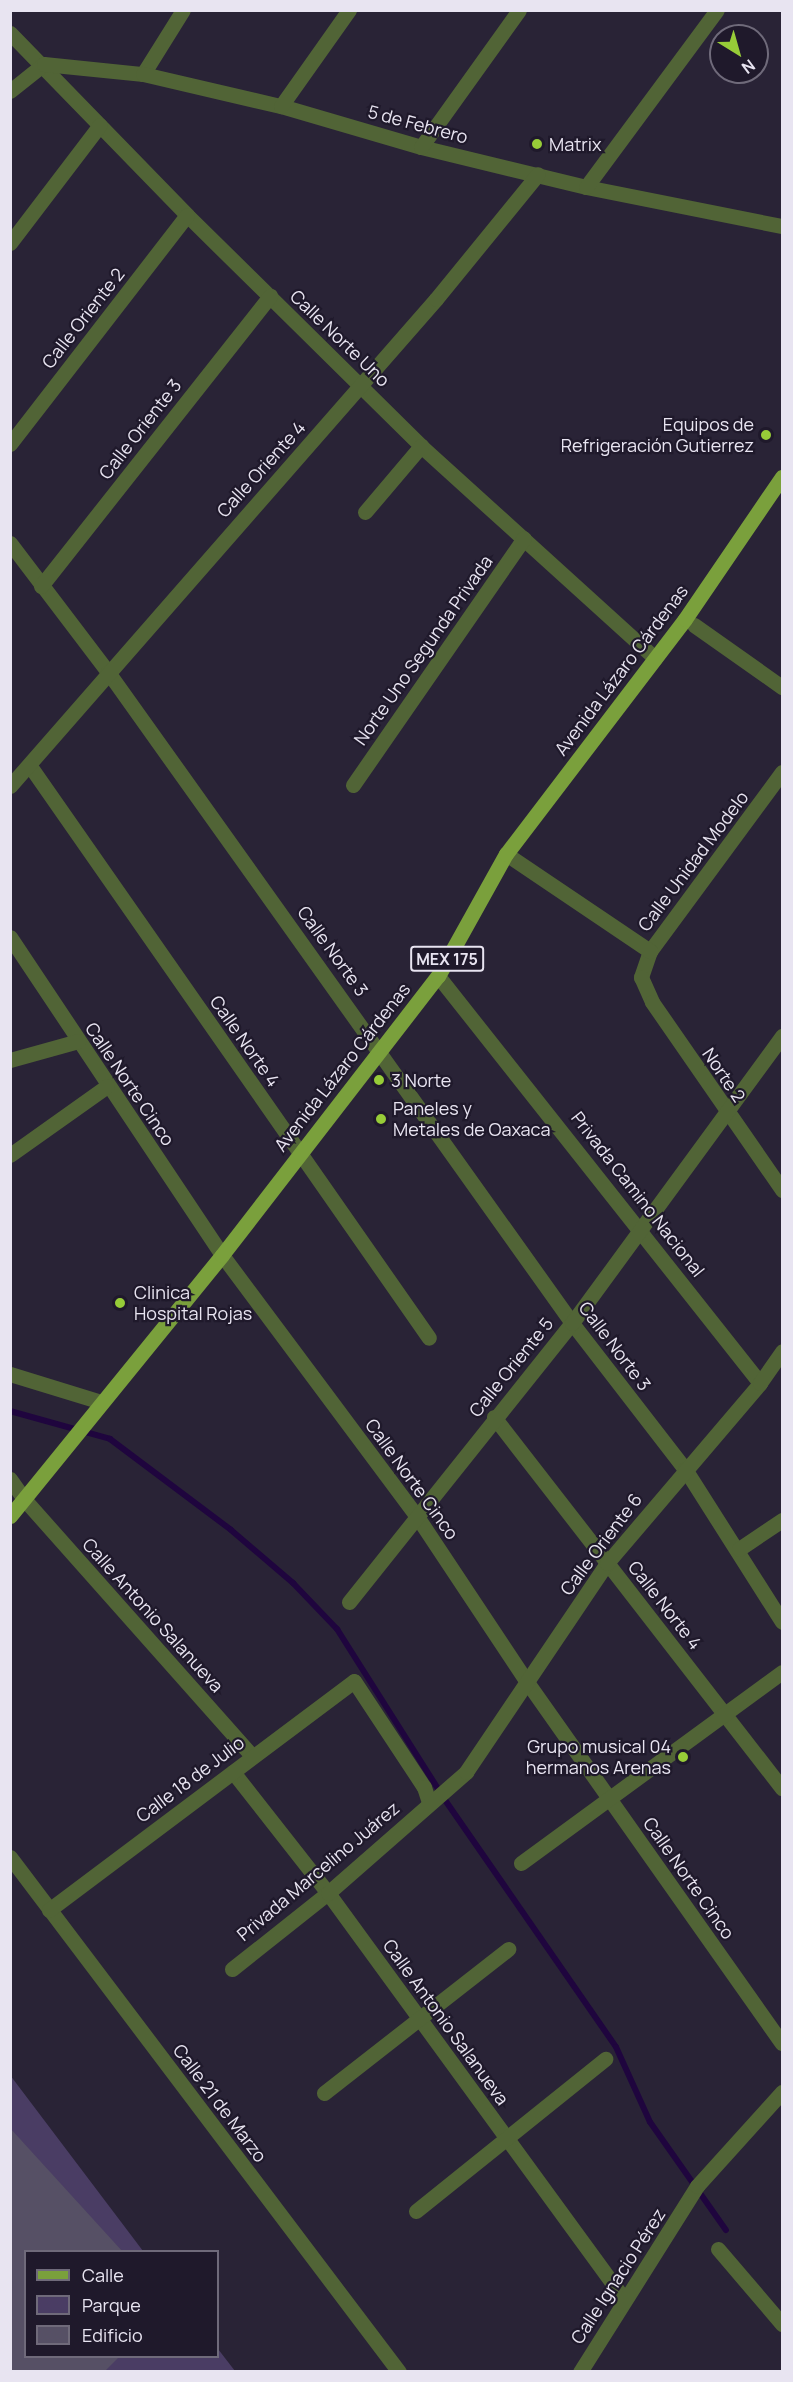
<!DOCTYPE html>
<html>
<head>
<meta charset="utf-8">
<style>
  body { margin:0 }
  #map { position:relative; width:793px; height:2382px; overflow:hidden; background:#292336; font-family:Manrope,sans-serif }
  div>[style] { position:absolute }
  .green>* { inset:0; background:#4a3d64 }
  .stream>* { height:6px; margin:-3px; padding:0 3px; transform-origin:3px; border-radius:3px; background:#1f053e }
  .building>* { inset:0; background:#565065 }
  .street>* { height:15px; margin:-7.5px; padding:0 7.5px; transform-origin:7.5px; border-radius:7.5px; background:#516436 }
  .primary>* { height:15px; margin:-7.5px; padding:0 7.5px; transform-origin:7.5px; border-radius:7.5px; background:#7aa03c }
  .dots>* { width:16px; height:16px; translate:-50% -50%; box-sizing:border-box; border:3px solid #1f192b; border-radius:50% }
  span { translate:-50% -50%; white-space:nowrap; text-align:center; line-height:1.15; -webkit-text-stroke:4.5px #1f192b; paint-order:stroke }
  .shield-label span { padding:2px 4px; background:#1f192b; border:2px solid; border-radius:4px; -webkit-text-stroke-width:0 }
  .shield-label { font-size:16px; color:#e8e4f1; font-weight:700 }
  .street-label { font-size:18px; color:#e8e4f1 }
  .poi-label { font-size:18px; color:#e8e4f1 }
  .left { translate:0 -50%; text-align:left }
  .right { translate:-100% -50%; text-align:right }
  .frame { position:absolute; inset:0; border:12px solid #e8e4f1; pointer-events:none }
  .legend { position:absolute; left:24px; top:2250px; width:195px; height:108px; box-sizing:border-box; background:#1f192b; border:2px solid #6f6a7a; margin:0; padding:8px 10px; list-style:none; font-size:18px; color:#e8e4f1 }
  .legend li { display:flex; align-items:center; gap:12px; height:30px }
  .legend b { width:30px; border:2px solid #6f6a7a }
  .north { position:absolute; left:709px; top:24px; width:60px; height:60px; box-sizing:border-box; background:#1f192b; border:2px solid #6f6a7a; border-radius:50%; rotate:143deg; font-size:16px; font-weight:700; line-height:24px; text-align:center; color:#e8e4f1 }
  .north::after { content:''; display:block; margin:auto; width:21px; height:27px; background:#97cc38; clip-path:polygon(50% 0,100% 100%,50% 72%,0 100%) }
</style>
</head>
<body>
<div id="map">
  <div class="green">
    <div style="clip-path:polygon(10px 2075px,143px 2251px,26px 2252px,26px 2356px,218px 2356px,218px 2349px,235px 2371px,11px 2371px)"></div>
  </div>
  <div class="stream">
    <div style="left:10px;top:1411px;width:104px;rotate:15.6deg"></div>
    <div style="left:110px;top:1439px;width:151px;rotate:36.9deg"></div>
    <div style="left:231px;top:1530px;width:82px;rotate:40.5deg"></div>
    <div style="left:293px;top:1583px;width:64px;rotate:46.3deg"></div>
    <div style="left:337px;top:1629px;width:202px;rotate:57.7deg"></div>
    <div style="left:445px;top:1800px;width:300px;rotate:55.3deg"></div>
    <div style="left:616px;top:2047px;width:82px;rotate:65.6deg"></div>
    <div style="left:650px;top:2122px;width:132px;rotate:54.9deg"></div>
  </div>
  <div class="building">
    <div style="clip-path:polygon(10px 2128px,123px 2252px,26px 2252px,26px 2356px,120px 2356px,104px 2372px,10px 2372px)"></div>
  </div>
  <div class="street">
    <div style="left:10px;top:33px;width:254px;rotate:45.8deg"></div>
    <div style="left:187px;top:215px;width:329px;rotate:44.6deg"></div>
    <div style="left:421px;top:446px;width:316px;rotate:42.2deg"></div>
    <div style="left:143px;top:74px;width:75px;rotate:-58deg"></div>
    <div style="left:10px;top:91px;width:43px;rotate:-38.5deg"></div>
    <div style="left:44px;top:64px;width:100px;rotate:5.8deg"></div>
    <div style="left:143px;top:74px;width:142px;rotate:13.1deg"></div>
    <div style="left:281px;top:106px;width:146px;rotate:16.3deg"></div>
    <div style="left:421px;top:147px;width:170px;rotate:13.6deg"></div>
    <div style="left:586px;top:187px;width:200px;rotate:11.3deg"></div>
    <div style="left:281px;top:106px;width:118px;rotate:-54.7deg"></div>
    <div style="left:421px;top:147px;width:168px;rotate:-54.4deg"></div>
    <div style="left:586px;top:187px;width:220px;rotate:-53.5deg"></div>
    <div style="left:10px;top:243px;width:148px;rotate:-52.7deg"></div>
    <div style="left:10px;top:444px;width:289px;rotate:-52.3deg"></div>
    <div style="left:365px;top:512px;width:87px;rotate:-49.7deg"></div>
    <div style="left:10px;top:543px;width:162px;rotate:52.8deg"></div>
    <div style="left:108px;top:672px;width:799px;rotate:54.52deg"></div>
    <div style="left:572px;top:1323px;width:185px;rotate:52.3deg"></div>
    <div style="left:685px;top:1469px;width:181px;rotate:57.6deg"></div>
    <div style="left:41px;top:586px;width:370px;rotate:-51.7deg"></div>
    <div style="left:694px;top:625px;width:108px;rotate:35.2deg"></div>
    <div style="left:30px;top:766px;width:697px;rotate:55.1deg"></div>
    <div style="left:782px;top:772px;width:222px;rotate:126.4deg"></div>
    <div style="left:650px;top:951px;width:28px;rotate:109deg"></div>
    <div style="left:641px;top:977px;width:27px;rotate:66deg"></div>
    <div style="left:652px;top:1002px;width:229px;rotate:55.3deg"></div>
    <div style="left:353px;top:785px;width:300px;rotate:-55.3deg"></div>
    <div style="left:10px;top:786px;width:647px;rotate:-48.82deg"></div>
    <div style="left:436px;top:299px;width:161px;rotate:-50.8deg"></div>
    <div style="left:506px;top:854px;width:174px;rotate:34deg"></div>
    <div style="left:10px;top:937px;width:382px;rotate:56.3deg"></div>
    <div style="left:222px;top:1255px;width:328px;rotate:53.3deg"></div>
    <div style="left:418px;top:1518px;width:197px;rotate:56.4deg"></div>
    <div style="left:527px;top:1682px;width:442px;rotate:54.8deg"></div>
    <div style="left:438px;top:976px;width:519px;rotate:51.65deg"></div>
    <div style="left:10px;top:1060px;width:71px;rotate:-15.6deg"></div>
    <div style="left:10px;top:1155px;width:119px;rotate:-35.4deg"></div>
    <div style="left:10px;top:1374px;width:95px;rotate:17.1deg"></div>
    <div style="left:494px;top:1417px;width:470px;rotate:52.2deg"></div>
    <div style="left:10px;top:1479px;width:24px;rotate:55deg"></div>
    <div style="left:24px;top:1499px;width:344px;rotate:48.4deg"></div>
    <div style="left:739px;top:1549px;width:52px;rotate:-34deg"></div>
    <div style="left:349px;top:1602px;width:357px;rotate:-51.4deg"></div>
    <div style="left:572px;top:1323px;width:356px;rotate:-53.8deg"></div>
    <div style="left:233px;top:1772px;width:154px;rotate:51.9deg"></div>
    <div style="left:328px;top:1893px;width:502px;rotate:53.91deg"></div>
    <div style="left:10px;top:1857px;width:645px;rotate:52.93deg"></div>
    <div style="left:521px;top:1863px;width:323px;rotate:-36.2deg"></div>
    <div style="left:49px;top:1910px;width:381px;rotate:-36.9deg"></div>
    <div style="left:354px;top:1681px;width:127px;rotate:56.6deg"></div>
    <div style="left:424px;top:1787px;width:16px;rotate:72deg"></div>
    <div style="left:232px;top:1969px;width:122px;rotate:-38.4deg"></div>
    <div style="left:328px;top:1893px;width:184px;rotate:-41.2deg"></div>
    <div style="left:466px;top:1772px;width:252px;rotate:-56deg"></div>
    <div style="left:607px;top:1563px;width:236px;rotate:-49.6deg"></div>
    <div style="left:760px;top:1383px;width:39px;rotate:-55deg"></div>
    <div style="left:324px;top:2093px;width:234px;rotate:-38deg"></div>
    <div style="left:416px;top:2211px;width:243px;rotate:-38.8deg"></div>
    <div style="left:718px;top:2249px;width:99px;rotate:49.5deg"></div>
    <div style="left:580px;top:2372px;width:220px;rotate:-57.8deg"></div>
    <div style="left:697px;top:2186px;width:127px;rotate:-47.9deg"></div>
  </div>
  <div class="primary">
    <div style="left:10px;top:1516px;width:336px;rotate:-50.9deg"></div>
    <div style="left:222px;top:1255px;width:353px;rotate:-52.3deg"></div>
    <div style="left:438px;top:976px;width:140px;rotate:-60.9deg"></div>
    <div style="left:506px;top:854px;width:295px;rotate:-52.7deg"></div>
    <div style="left:685px;top:619px;width:172px;rotate:-55.7deg"></div>
  </div>
  <div class="dots">
    <div style="left:537px;top:144px;background:#97cc38"></div>
    <div style="left:766px;top:435px;background:#97cc38"></div>
    <div style="left:379px;top:1080px;background:#97cc38"></div>
    <div style="left:381px;top:1119px;background:#97cc38"></div>
    <div style="left:120px;top:1303px;background:#97cc38"></div>
    <div style="left:683px;top:1757px;background:#97cc38"></div>
  </div>
  <div class="shield-label">
    <span style="left:447px;top:959px">MEX 175</span>
  </div>
  <div class="street-label">
    <span style="left:418px;top:124px;rotate:15deg">5 de Febrero</span>
    <span style="left:83px;top:318px;rotate:-52deg">Calle Oriente 2</span>
    <span style="left:340px;top:338px;rotate:44deg">Calle Norte Uno</span>
    <span style="left:140px;top:429px;rotate:-52deg">Calle Oriente 3</span>
    <span style="left:261px;top:469px;rotate:-48deg">Calle Oriente 4</span>
    <span style="left:423px;top:650px;rotate:-55deg">Norte Uno Segunda Privada</span>
    <span style="left:621px;top:670px;rotate:-53deg">Avenida Lázaro Cárdenas</span>
    <span style="left:693px;top:861px;rotate:-53deg">Calle Unidad Modelo</span>
    <span style="left:333px;top:951px;rotate:54deg">Calle Norte 3</span>
    <span style="left:245px;top:1041px;rotate:55deg">Calle Norte 4</span>
    <span style="left:342px;top:1067px;rotate:-52deg">Avenida Lázaro Cárdenas</span>
    <span style="left:724px;top:1075px;rotate:56deg">Norte 2</span>
    <span style="left:130px;top:1084px;rotate:56deg">Calle Norte Cinco</span>
    <span style="left:638px;top:1194px;rotate:52deg">Privada Camino Nacional</span>
    <span style="left:615px;top:1346px;rotate:53deg">Calle Norte 3</span>
    <span style="left:511px;top:1367px;rotate:-51deg">Calle Oriente 5</span>
    <span style="left:412px;top:1479px;rotate:54deg">Calle Norte Cinco</span>
    <span style="left:601px;top:1544px;rotate:-53deg">Calle Oriente 6</span>
    <span style="left:665px;top:1605px;rotate:52deg">Calle Norte 4</span>
    <span style="left:153px;top:1615px;rotate:48deg">Calle Antonio Salanueva</span>
    <span style="left:190px;top:1779px;rotate:-37deg">Calle 18 de Julio</span>
    <span style="left:318px;top:1871px;rotate:-40deg">Privada Marcelino Juárez</span>
    <span style="left:689px;top:1878px;rotate:55deg">Calle Norte Cinco</span>
    <span style="left:446px;top:2022px;rotate:54deg">Calle Antonio Salanueva</span>
    <span style="left:220px;top:2103px;rotate:53deg">Calle 21 de Marzo</span>
    <span style="left:618px;top:2276px;rotate:-57deg">Calle Ignacio Pérez</span>
  </div>
  <div class="poi-label">
    <span class="left" style="left:549px;top:144px">Matrix</span>
    <span class="right" style="left:754px;top:435px">Equipos de<br>Refrigeración Gutierrez</span>
    <span class="left" style="left:391px;top:1080px">3 Norte</span>
    <span class="left" style="left:393px;top:1119px">Paneles y<br>Metales de Oaxaca</span>
    <span class="left" style="left:134px;top:1303px">Clinica<br>Hospital Rojas</span>
    <span class="right" style="left:671px;top:1757px">Grupo musical 04<br>hermanos Arenas</span>
  </div>
  <div class="frame"></div>
  <ul class="legend">
  <li><b style="height:8px;background:#7aa03c"></b>Calle</li>
  <li><b style="height:16px;background:#4a3d64"></b>Parque</li>
  <li><b style="height:16px;background:#565065"></b>Edificio</li>
  </ul>
  <div class="north">N</div>
</div>
</body>
</html>
